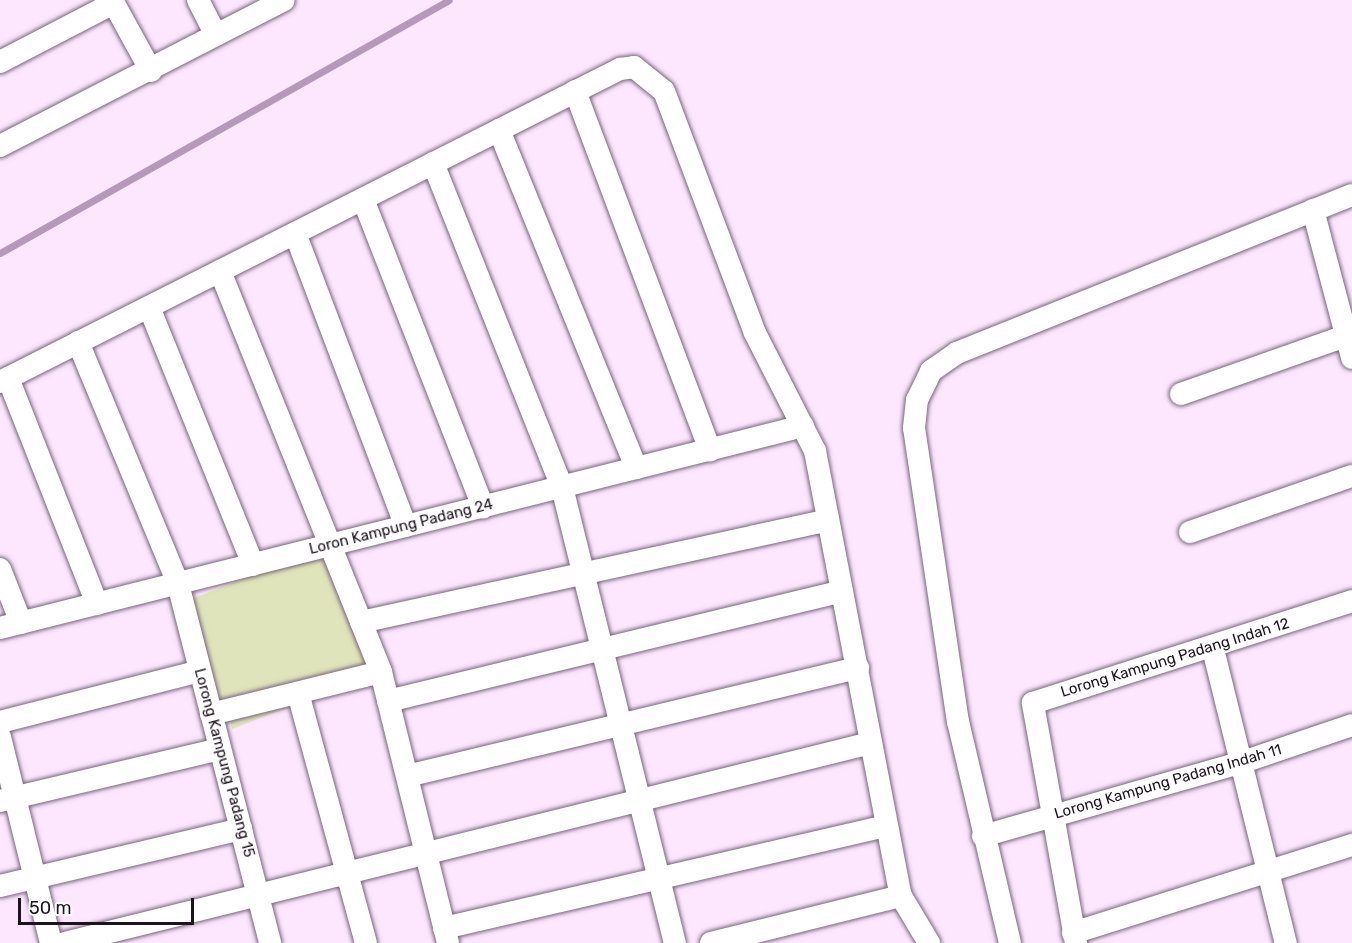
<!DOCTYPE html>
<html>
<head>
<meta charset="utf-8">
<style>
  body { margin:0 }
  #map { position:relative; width:1352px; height:943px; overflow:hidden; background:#fce7ff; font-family:Rubik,sans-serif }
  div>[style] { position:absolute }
  .green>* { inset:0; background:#dfe4ba; transform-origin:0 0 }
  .stream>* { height:7px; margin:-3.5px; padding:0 3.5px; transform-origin:3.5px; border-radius:3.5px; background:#b699ba }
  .roads { filter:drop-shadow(0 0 2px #77657a) drop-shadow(0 0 2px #77657a) }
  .minor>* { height:22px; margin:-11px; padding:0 11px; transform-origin:11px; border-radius:11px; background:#fff }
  span { translate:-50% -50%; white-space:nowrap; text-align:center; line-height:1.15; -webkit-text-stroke:4.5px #fff; paint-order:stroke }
  .street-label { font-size:15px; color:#1c141c }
  .scale { position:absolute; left:18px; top:898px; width:176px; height:27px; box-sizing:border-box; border:3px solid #1c141c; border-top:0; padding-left:8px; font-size:18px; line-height:21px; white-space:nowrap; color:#1c141c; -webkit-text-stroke:4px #fff; paint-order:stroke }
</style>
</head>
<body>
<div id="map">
  <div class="green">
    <div style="left:332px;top:545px;width:136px;height:159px;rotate:69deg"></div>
  </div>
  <div class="stream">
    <div style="left:0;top:253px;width:515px;rotate:-29.4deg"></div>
  </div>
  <div class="roads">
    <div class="minor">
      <div style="left:112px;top:0;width:81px;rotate:61.2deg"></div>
      <div style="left:198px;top:0;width:39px;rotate:63deg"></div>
      <div style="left:0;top:62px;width:128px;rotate:-27.4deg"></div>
      <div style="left:575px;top:91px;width:384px;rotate:69.4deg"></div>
      <div style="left:499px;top:130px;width:365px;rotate:67.9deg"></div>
      <div style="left:0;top:146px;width:319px;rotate:-27.2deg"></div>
      <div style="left:433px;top:163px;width:349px;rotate:68.3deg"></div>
      <div style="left:562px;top:487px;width:470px;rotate:76.1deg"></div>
      <div style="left:363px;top:199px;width:331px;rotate:68.7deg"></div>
      <div style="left:1313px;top:210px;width:153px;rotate:75.2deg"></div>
      <div style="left:295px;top:233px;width:313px;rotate:69.3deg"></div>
      <div style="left:220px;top:271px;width:432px;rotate:68.1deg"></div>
      <div style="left:381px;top:672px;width:279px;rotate:76.1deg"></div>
      <div style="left:149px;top:307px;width:278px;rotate:68deg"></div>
      <div style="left:78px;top:342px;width:262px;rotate:67.5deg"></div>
      <div style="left:178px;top:584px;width:371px;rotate:75.6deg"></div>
      <div style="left:8px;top:378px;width:243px;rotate:68.5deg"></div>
      <div style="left:0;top:382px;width:695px;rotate:-26.79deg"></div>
      <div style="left:620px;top:69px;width:14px;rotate:-8deg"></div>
      <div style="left:634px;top:67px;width:38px;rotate:39deg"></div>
      <div style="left:664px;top:91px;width:259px;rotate:69.4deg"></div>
      <div style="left:755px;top:333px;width:132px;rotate:63deg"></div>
      <div style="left:815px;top:451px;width:453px;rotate:79.1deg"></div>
      <div style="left:901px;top:896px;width:55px;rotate:59.2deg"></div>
      <div style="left:1181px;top:394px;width:175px;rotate:-19.4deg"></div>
      <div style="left:1190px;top:532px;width:171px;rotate:-19.1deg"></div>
      <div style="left:0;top:569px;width:58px;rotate:68.7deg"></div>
      <div style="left:361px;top:622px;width:478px;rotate:-12.3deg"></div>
      <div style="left:0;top:628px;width:828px;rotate:-14.12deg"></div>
      <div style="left:1213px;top:649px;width:303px;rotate:76.1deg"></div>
      <div style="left:298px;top:693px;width:259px;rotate:74.8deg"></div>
      <div style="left:388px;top:701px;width:467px;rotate:-13.6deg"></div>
      <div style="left:211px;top:714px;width:175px;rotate:-13.9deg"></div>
      <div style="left:0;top:722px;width:206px;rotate:-14.3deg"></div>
      <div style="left:0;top:737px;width:212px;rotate:76.1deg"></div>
      <div style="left:407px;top:776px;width:464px;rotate:-13.5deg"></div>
      <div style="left:0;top:801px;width:226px;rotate:-13.3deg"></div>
      <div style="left:983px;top:836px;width:267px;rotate:-15.9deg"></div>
      <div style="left:1240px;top:763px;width:118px;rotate:-18.7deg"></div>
      <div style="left:0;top:886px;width:248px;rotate:-13.3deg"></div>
      <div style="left:444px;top:928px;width:454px;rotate:-13deg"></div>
      <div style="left:1073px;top:933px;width:293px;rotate:-17.5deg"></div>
      <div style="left:65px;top:943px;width:830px;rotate:-13.94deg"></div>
      <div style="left:711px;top:943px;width:196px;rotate:-13.9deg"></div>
      <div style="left:1010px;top:943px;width:227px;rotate:-103.2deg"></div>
      <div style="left:958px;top:722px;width:297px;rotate:-98.5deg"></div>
      <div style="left:914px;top:428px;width:28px;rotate:-84deg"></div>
      <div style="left:917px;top:400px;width:32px;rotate:-64deg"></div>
      <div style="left:931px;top:371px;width:32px;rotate:-35deg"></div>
      <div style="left:957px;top:353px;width:425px;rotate:-21.8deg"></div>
      <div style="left:1076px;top:943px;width:244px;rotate:-100.2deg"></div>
      <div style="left:1033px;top:703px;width:335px;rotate:-17.7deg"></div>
    </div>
  </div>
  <div class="street-label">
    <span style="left:401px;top:527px;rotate:-14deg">Loron Kampung Padang 24</span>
    <span style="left:1175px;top:658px;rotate:-17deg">Lorong Kampung Padang Indah 12</span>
    <span style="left:224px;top:763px;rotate:75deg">Lorong Kampung Padang 15</span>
    <span style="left:1168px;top:782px;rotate:-16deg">Lorong Kampung Padang Indah 11</span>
  </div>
  <div class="scale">50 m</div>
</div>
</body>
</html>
